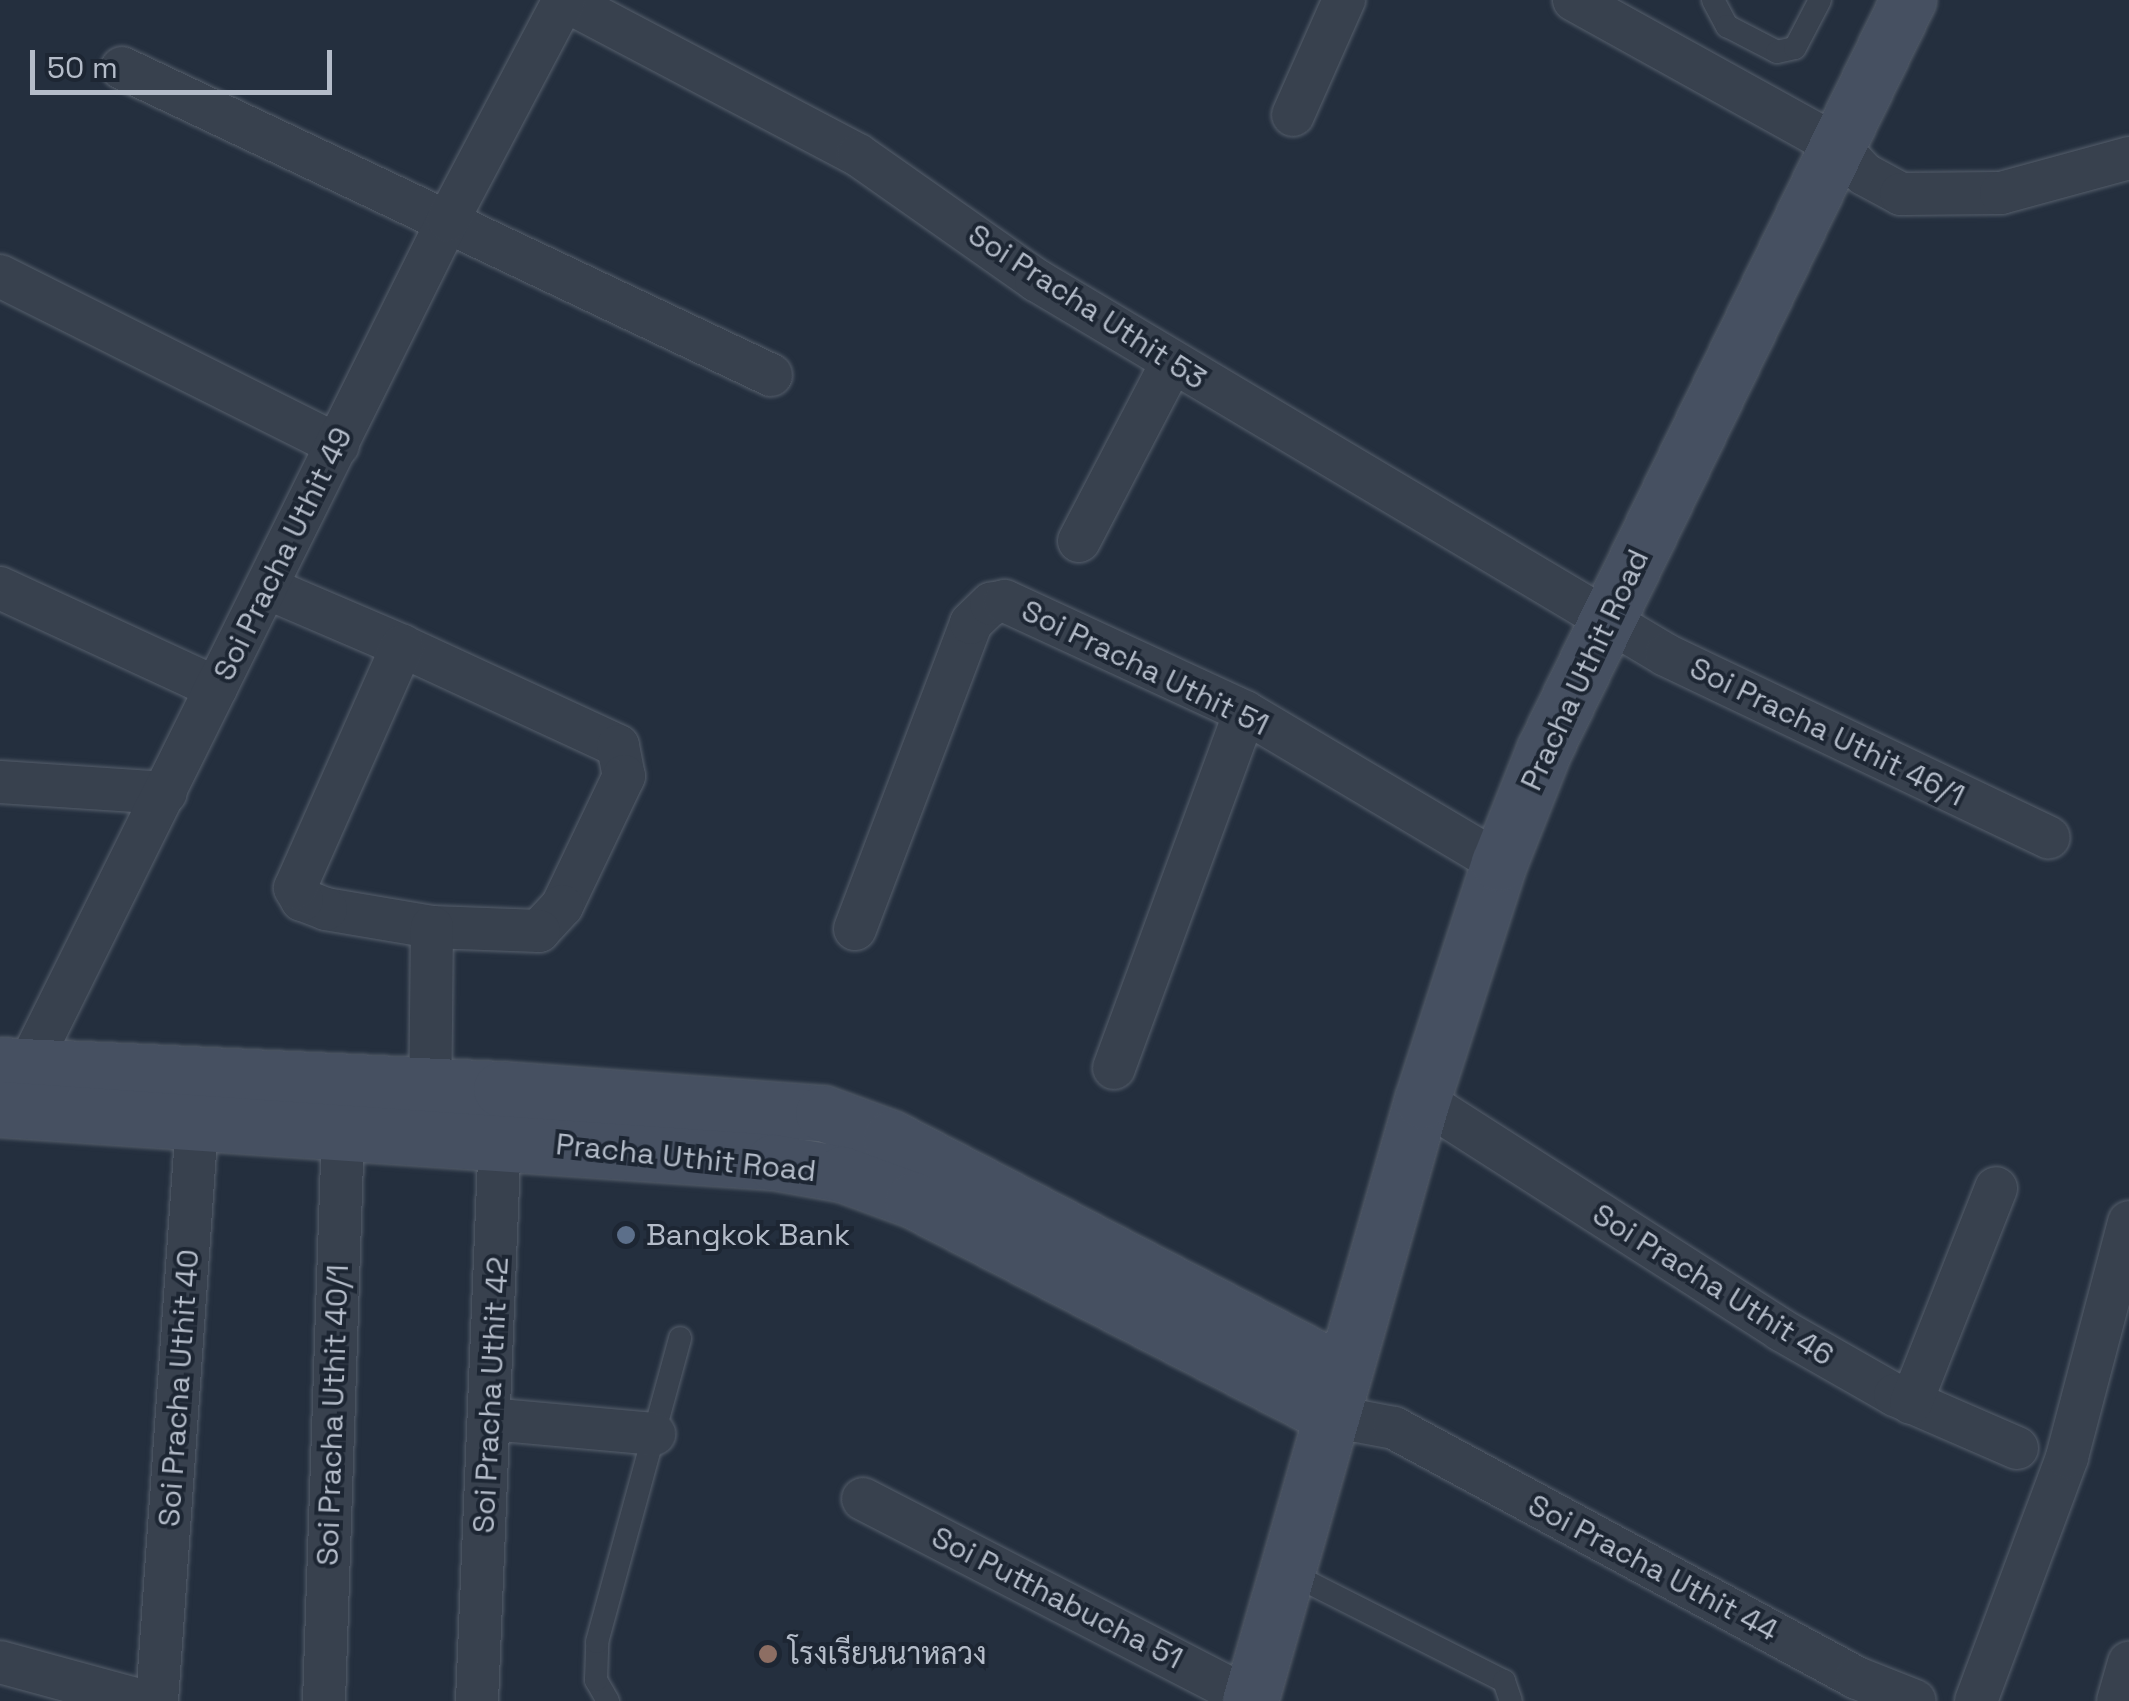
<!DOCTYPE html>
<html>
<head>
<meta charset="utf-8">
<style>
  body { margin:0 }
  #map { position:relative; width:2129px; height:1701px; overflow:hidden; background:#242f3e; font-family:"Space Grotesk",Sarabun,sans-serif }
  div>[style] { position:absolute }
  .roads { filter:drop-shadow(0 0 2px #565f6c) drop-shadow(0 0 2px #565f6c) }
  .service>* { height:22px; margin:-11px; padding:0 11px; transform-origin:11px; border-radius:11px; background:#38414e }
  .minor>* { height:42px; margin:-21px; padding:0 21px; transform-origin:21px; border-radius:21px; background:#38414e }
  .secondary>* { height:55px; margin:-27.5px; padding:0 27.5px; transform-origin:27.5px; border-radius:27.5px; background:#465061 }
  .dots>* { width:28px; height:28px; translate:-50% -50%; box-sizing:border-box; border:5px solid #1d2633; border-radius:50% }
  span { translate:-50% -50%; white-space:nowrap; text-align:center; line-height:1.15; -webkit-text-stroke:8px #1d2633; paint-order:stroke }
  .street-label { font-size:30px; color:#b4bcc9 }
  .poi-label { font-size:30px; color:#b4bcc9 }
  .left { translate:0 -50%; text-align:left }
  .scale { position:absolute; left:30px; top:50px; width:302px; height:45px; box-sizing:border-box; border:5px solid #b4bcc9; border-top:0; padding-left:12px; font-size:30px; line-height:35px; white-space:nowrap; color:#b4bcc9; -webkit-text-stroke:8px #1d2633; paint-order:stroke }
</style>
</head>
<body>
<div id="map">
  <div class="roads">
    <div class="service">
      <div style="left:1713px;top:0;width:30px;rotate:62deg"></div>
      <div style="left:1727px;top:26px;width:56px;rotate:27.5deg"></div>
      <div style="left:1777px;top:52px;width:18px;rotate:-13deg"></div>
      <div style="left:1795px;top:48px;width:54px;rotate:-62.5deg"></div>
      <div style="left:1290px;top:1573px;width:240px;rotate:26.8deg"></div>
      <div style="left:1504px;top:1681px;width:21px;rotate:71deg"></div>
      <div style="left:608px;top:1701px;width:24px;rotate:-120deg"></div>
      <div style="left:596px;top:1680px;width:38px;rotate:-88deg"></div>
      <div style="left:597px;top:1642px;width:315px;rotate:-74.7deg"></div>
    </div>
    <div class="minor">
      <div style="left:564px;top:0;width:332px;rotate:27.8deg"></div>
      <div style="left:858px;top:155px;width:218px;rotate:35.1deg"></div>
      <div style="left:1036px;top:280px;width:733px;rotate:30.76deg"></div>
      <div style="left:1666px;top:655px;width:424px;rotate:25.5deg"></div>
      <div style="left:1574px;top:0;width:303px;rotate:29deg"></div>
      <div style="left:1839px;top:147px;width:37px;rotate:47deg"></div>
      <div style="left:1864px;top:174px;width:42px;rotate:28.4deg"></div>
      <div style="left:1901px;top:194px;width:100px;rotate:-0.6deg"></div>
      <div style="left:2001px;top:193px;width:133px;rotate:-15.3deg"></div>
      <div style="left:122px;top:68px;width:718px;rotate:25.32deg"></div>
      <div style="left:1293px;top:115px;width:126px;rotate:-66.1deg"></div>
      <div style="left:0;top:276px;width:378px;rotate:26.6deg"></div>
      <div style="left:1079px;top:541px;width:199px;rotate:-62.5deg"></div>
      <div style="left:0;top:588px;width:238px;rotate:24.8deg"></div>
      <div style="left:267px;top:588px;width:147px;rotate:23.2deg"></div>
      <div style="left:402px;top:646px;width:238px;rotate:24.8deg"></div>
      <div style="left:618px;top:746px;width:31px;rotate:79deg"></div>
      <div style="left:624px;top:776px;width:144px;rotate:115.5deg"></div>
      <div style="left:562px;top:906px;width:34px;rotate:133deg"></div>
      <div style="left:539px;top:931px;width:107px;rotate:-177.9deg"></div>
      <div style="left:432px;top:927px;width:108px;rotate:-170.4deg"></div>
      <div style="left:326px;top:909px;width:26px;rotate:-159deg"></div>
      <div style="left:302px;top:900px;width:14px;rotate:-120deg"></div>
      <div style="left:295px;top:888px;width:265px;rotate:-66.1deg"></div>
      <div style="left:0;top:782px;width:166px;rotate:3.8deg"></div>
      <div style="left:855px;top:929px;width:327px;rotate:-69.2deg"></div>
      <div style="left:971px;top:623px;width:28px;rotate:-44deg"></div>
      <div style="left:991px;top:604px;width:14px;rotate:-12deg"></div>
      <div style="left:1005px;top:601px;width:264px;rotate:24.8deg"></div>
      <div style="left:1245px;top:712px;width:295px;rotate:30.7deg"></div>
      <div style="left:1114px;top:1068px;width:379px;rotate:-69.8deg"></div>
      <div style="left:16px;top:1091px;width:972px;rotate:-63.62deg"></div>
      <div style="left:448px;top:220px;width:249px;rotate:-62.2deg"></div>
      <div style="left:1422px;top:1100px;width:426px;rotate:32.6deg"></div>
      <div style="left:1781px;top:1330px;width:131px;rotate:29.7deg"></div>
      <div style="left:1895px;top:1395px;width:133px;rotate:23.5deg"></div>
      <div style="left:430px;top:1115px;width:188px;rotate:-89.4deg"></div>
      <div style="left:1911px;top:1403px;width:231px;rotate:-68.4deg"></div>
      <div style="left:1331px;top:1416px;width:64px;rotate:10.8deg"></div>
      <div style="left:1394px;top:1428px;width:526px;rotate:28.37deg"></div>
      <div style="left:1857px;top:1678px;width:62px;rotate:21.6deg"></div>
      <div style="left:490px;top:1419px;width:165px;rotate:5.2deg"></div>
      <div style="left:863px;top:1499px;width:437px;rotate:27.3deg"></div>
      <div style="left:0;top:1662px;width:148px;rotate:15.3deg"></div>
      <div style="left:157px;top:1701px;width:607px;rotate:-86.04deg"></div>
      <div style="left:324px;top:1701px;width:571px;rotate:-88.09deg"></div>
      <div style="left:477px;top:1701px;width:589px;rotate:-87.67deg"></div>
      <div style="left:1976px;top:1701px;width:260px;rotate:-69.5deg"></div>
      <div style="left:2067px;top:1457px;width:243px;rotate:-75.2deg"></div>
      <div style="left:2118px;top:1701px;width:40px;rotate:-74deg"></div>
    </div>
    <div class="secondary">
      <div style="left:0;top:1065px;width:502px;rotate:2.74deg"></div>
      <div style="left:501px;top:1089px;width:323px;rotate:4.3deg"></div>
      <div style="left:823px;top:1113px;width:72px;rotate:20.2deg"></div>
      <div style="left:891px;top:1138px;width:510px;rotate:27.42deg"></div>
      <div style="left:0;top:1109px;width:775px;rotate:3.92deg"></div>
      <div style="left:773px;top:1162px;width:70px;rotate:9.9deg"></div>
      <div style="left:842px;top:1174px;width:76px;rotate:20.1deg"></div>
      <div style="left:913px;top:1200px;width:471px;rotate:27.3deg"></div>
      <div style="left:1250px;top:1701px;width:625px;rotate:-74.03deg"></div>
      <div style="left:1422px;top:1100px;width:249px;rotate:-72deg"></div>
      <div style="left:1499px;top:863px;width:122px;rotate:-68.3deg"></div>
      <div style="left:1544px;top:750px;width:834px;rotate:-64.11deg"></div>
    </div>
  </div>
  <div class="dots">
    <div style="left:626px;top:1235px;background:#5c6f8a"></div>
    <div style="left:768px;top:1654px;background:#8d6e63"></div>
  </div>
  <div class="street-label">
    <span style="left:1087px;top:307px;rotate:33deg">Soi Pracha Uthit 53</span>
    <span style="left:283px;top:554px;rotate:-64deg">Soi Pracha Uthit 49</span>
    <span style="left:1145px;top:668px;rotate:26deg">Soi Pracha Uthit 51</span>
    <span style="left:1585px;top:670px;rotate:-65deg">Pracha Uthit Road</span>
    <span style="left:1827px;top:732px;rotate:26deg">Soi Pracha Uthit 46/1</span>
    <span style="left:686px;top:1158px;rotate:6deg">Pracha Uthit Road</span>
    <span style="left:1713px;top:1285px;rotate:32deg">Soi Pracha Uthit 46</span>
    <span style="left:179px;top:1388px;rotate:-86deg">Soi Pracha Uthit 40</span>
    <span style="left:491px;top:1395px;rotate:-87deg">Soi Pracha Uthit 42</span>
    <span style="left:333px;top:1415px;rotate:-88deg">Soi Pracha Uthit 40/1</span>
    <span style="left:1653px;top:1568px;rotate:28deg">Soi Pracha Uthit 44</span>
    <span style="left:1057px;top:1598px;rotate:27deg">Soi Putthabucha 51</span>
  </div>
  <div class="poi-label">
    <span class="left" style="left:646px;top:1235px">Bangkok Bank</span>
    <span class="left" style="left:788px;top:1654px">โรงเรียนนาหลวง</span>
  </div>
  <div class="scale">50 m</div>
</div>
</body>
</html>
